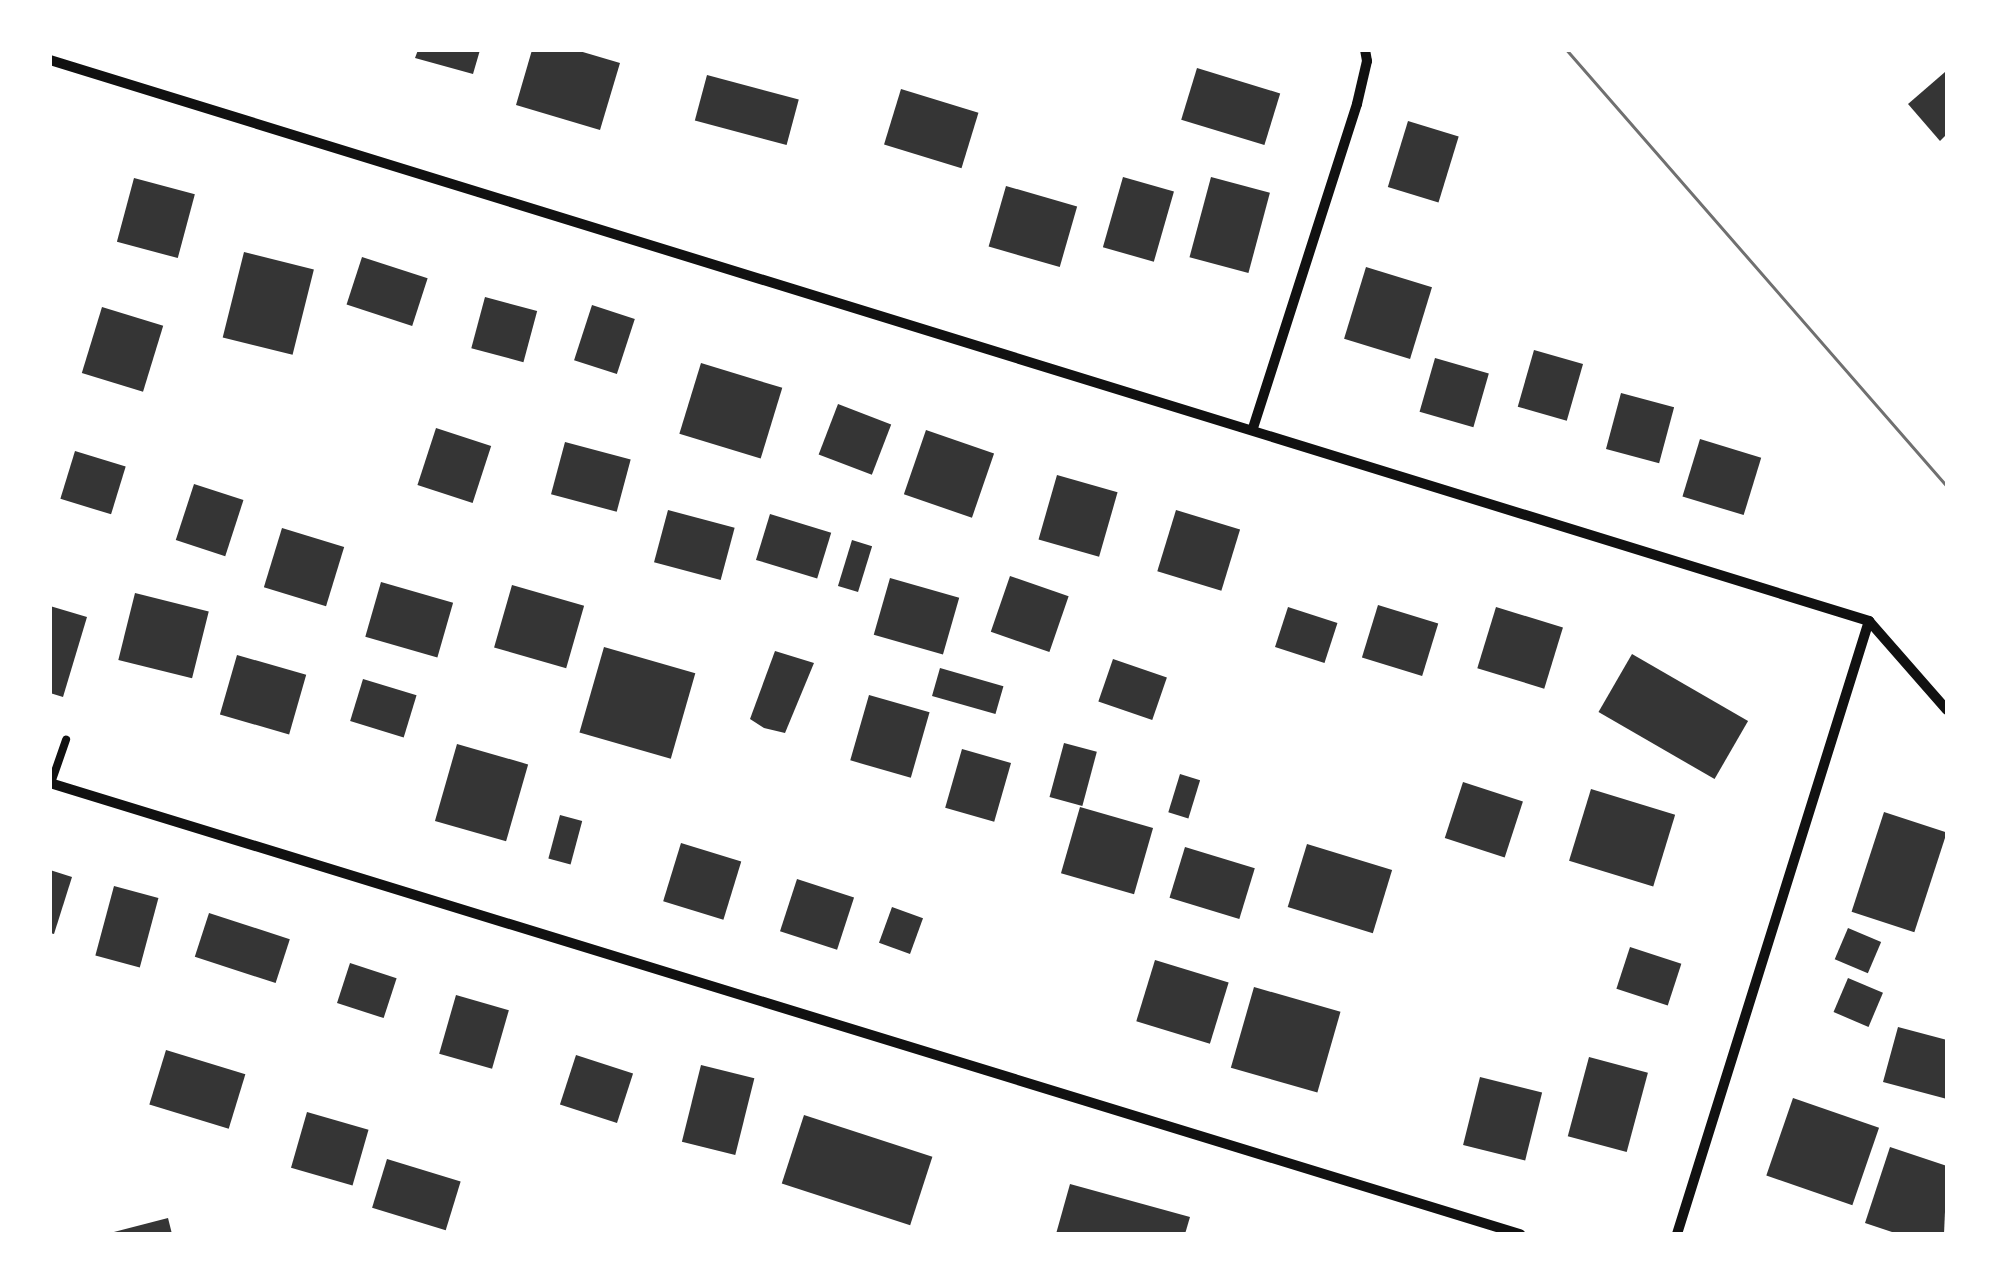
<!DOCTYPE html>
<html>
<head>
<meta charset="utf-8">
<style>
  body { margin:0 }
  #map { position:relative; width:1997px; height:1284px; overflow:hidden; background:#fff; font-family:"Asap Condensed",sans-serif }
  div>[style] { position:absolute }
  .building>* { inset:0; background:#353535; transform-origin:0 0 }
  .service>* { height:8px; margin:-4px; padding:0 4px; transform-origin:4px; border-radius:4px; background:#111 }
  .minor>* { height:10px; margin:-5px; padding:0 5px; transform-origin:5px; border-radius:5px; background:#111 }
  .tram>* { height:2.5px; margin:-1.25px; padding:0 1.25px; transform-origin:1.25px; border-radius:1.25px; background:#707070 }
  span { translate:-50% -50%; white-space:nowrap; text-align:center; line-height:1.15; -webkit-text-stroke:8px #fff; paint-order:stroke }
  .frame { position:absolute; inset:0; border:52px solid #fff; pointer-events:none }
</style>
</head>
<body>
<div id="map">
  <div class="building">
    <div style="clip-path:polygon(418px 50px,480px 50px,473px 74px,415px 58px)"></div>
    <div style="clip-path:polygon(532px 50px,576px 50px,620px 63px,600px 130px,516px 105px)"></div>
    <div style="left:1197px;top:68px;width:87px;height:54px;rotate:17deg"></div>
    <div style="clip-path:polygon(1945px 72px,1947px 134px,1940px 141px,1908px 104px)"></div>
    <div style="left:707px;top:75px;width:95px;height:47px;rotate:15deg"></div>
    <div style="left:901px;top:89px;width:81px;height:58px;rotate:17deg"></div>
    <div style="left:1408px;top:121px;width:53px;height:69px;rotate:17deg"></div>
    <div style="left:1123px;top:177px;width:53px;height:73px;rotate:16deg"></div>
    <div style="left:1211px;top:177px;width:61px;height:83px;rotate:15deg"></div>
    <div style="left:134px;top:178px;width:63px;height:66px;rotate:15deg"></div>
    <div style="left:1006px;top:186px;width:74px;height:63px;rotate:16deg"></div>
    <div style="left:244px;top:252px;width:72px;height:88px;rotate:14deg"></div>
    <div style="left:362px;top:257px;width:69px;height:50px;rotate:18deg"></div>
    <div style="left:1366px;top:267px;width:69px;height:75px;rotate:17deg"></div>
    <div style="left:485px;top:297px;width:54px;height:53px;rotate:15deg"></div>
    <div style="left:592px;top:305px;width:45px;height:58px;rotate:18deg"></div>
    <div style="left:102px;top:307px;width:64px;height:69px;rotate:17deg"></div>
    <div style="left:1534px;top:350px;width:51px;height:59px;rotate:16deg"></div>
    <div style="left:1435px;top:358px;width:56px;height:56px;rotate:16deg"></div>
    <div style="left:701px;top:363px;width:85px;height:74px;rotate:17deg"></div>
    <div style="left:1621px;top:393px;width:55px;height:58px;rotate:15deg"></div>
    <div style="left:838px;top:404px;width:57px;height:54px;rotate:21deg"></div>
    <div style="left:436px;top:428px;width:58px;height:60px;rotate:18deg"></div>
    <div style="left:926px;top:430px;width:72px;height:68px;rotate:19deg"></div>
    <div style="left:1700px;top:439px;width:64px;height:60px;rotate:17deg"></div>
    <div style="left:565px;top:442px;width:68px;height:54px;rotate:15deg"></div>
    <div style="left:75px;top:451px;width:53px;height:50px;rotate:17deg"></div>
    <div style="left:1057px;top:475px;width:63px;height:67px;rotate:16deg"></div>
    <div style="left:194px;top:484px;width:52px;height:59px;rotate:18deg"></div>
    <div style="left:668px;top:510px;width:69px;height:54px;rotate:15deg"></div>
    <div style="left:1176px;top:510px;width:67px;height:64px;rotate:17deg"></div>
    <div style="left:770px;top:514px;width:64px;height:48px;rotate:17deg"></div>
    <div style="left:282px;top:528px;width:65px;height:62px;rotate:17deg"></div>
    <div style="left:852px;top:540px;width:21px;height:48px;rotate:17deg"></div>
    <div style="left:1010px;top:576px;width:62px;height:59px;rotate:19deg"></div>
    <div style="left:890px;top:578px;width:72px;height:59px;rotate:16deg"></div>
    <div style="left:381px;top:582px;width:75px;height:57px;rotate:16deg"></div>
    <div style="left:512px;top:585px;width:75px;height:65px;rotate:16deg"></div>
    <div style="left:135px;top:593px;width:76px;height:69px;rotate:14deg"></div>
    <div style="left:1378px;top:605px;width:63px;height:55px;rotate:17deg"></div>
    <div style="clip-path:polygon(50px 606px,87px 617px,63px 697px,50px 693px)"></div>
    <div style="left:1288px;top:607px;width:52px;height:42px;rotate:18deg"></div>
    <div style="left:1496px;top:607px;width:70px;height:64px;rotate:17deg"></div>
    <div style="left:604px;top:647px;width:95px;height:89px;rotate:16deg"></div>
    <div style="clip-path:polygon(775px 651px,814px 663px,785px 733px,764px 728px,750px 719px)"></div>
    <div style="left:1632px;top:654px;width:134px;height:67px;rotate:30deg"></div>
    <div style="left:237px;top:655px;width:72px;height:62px;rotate:16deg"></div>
    <div style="left:1113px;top:659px;width:57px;height:45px;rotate:19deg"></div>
    <div style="left:940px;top:668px;width:66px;height:29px;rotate:16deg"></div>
    <div style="left:363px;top:679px;width:56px;height:44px;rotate:17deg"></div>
    <div style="left:869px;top:695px;width:63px;height:68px;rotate:16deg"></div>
    <div style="left:1064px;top:743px;width:34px;height:56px;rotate:15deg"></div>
    <div style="left:457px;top:744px;width:74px;height:80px;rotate:16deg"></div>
    <div style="left:962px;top:749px;width:51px;height:61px;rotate:16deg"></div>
    <div style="left:1180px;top:774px;width:21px;height:40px;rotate:17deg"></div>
    <div style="left:1463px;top:782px;width:63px;height:59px;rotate:18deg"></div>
    <div style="left:1591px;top:789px;width:88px;height:75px;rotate:17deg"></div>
    <div style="left:1080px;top:807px;width:76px;height:69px;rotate:16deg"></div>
    <div style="left:1884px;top:812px;width:66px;height:105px;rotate:18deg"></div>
    <div style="left:560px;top:815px;width:23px;height:45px;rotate:15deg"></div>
    <div style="left:681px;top:843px;width:63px;height:61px;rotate:17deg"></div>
    <div style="left:1307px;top:844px;width:89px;height:66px;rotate:17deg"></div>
    <div style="left:1185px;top:847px;width:73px;height:53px;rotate:17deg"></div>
    <div style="clip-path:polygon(50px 870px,72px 877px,54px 934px,50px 933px)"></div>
    <div style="left:797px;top:879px;width:60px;height:55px;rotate:18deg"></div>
    <div style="left:114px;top:886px;width:46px;height:72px;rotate:15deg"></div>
    <div style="left:892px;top:907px;width:33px;height:38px;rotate:20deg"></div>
    <div style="left:209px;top:913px;width:85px;height:46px;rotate:18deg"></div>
    <div style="left:1848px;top:928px;width:36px;height:34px;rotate:23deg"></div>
    <div style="left:1630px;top:947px;width:54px;height:44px;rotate:18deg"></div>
    <div style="left:1155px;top:960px;width:77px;height:64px;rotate:17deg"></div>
    <div style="left:350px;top:963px;width:49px;height:42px;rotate:18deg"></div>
    <div style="left:1848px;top:978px;width:38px;height:37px;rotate:23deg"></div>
    <div style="left:1254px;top:987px;width:90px;height:84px;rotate:16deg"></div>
    <div style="left:456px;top:995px;width:55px;height:61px;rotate:16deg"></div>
    <div style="clip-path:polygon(1898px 1027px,1947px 1040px,1947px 1099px,1883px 1082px)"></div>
    <div style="left:166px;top:1050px;width:83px;height:57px;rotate:17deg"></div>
    <div style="left:576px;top:1055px;width:60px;height:52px;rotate:18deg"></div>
    <div style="left:1589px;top:1057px;width:61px;height:82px;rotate:15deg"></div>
    <div style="left:701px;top:1065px;width:55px;height:79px;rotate:14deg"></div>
    <div style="left:1480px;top:1077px;width:64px;height:70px;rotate:14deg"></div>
    <div style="left:1793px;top:1098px;width:91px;height:82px;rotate:19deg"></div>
    <div style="left:307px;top:1112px;width:64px;height:58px;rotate:16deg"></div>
    <div style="left:804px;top:1115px;width:135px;height:72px;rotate:18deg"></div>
    <div style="clip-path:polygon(1890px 1147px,1947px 1166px,1944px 1234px,1898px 1234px,1865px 1223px)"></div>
    <div style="left:387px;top:1159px;width:77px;height:51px;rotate:17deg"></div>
    <div style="clip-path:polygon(1070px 1184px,1190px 1217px,1185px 1234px,1056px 1234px)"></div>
    <div style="clip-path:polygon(168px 1218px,172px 1234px,110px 1234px,110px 1233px)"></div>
  </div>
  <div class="service">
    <div style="left:51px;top:783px;width:46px;rotate:-70.8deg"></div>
  </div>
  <div class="minor">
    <div style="left:50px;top:60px;width:1904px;rotate:17.14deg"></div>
    <div style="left:1253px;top:428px;width:340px;rotate:-72.2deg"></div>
    <div style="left:1357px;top:104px;width:44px;rotate:-76.9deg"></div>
    <div style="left:1367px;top:61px;width:11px;rotate:-100deg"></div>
    <div style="left:1869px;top:621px;width:118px;rotate:48.8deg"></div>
    <div style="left:50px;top:783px;width:1538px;rotate:17.06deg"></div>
    <div style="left:1677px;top:1234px;width:642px;rotate:-72.61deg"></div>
  </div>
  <div class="tram">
    <div style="left:1567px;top:50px;width:578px;rotate:48.93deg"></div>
  </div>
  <div class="frame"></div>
</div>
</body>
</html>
